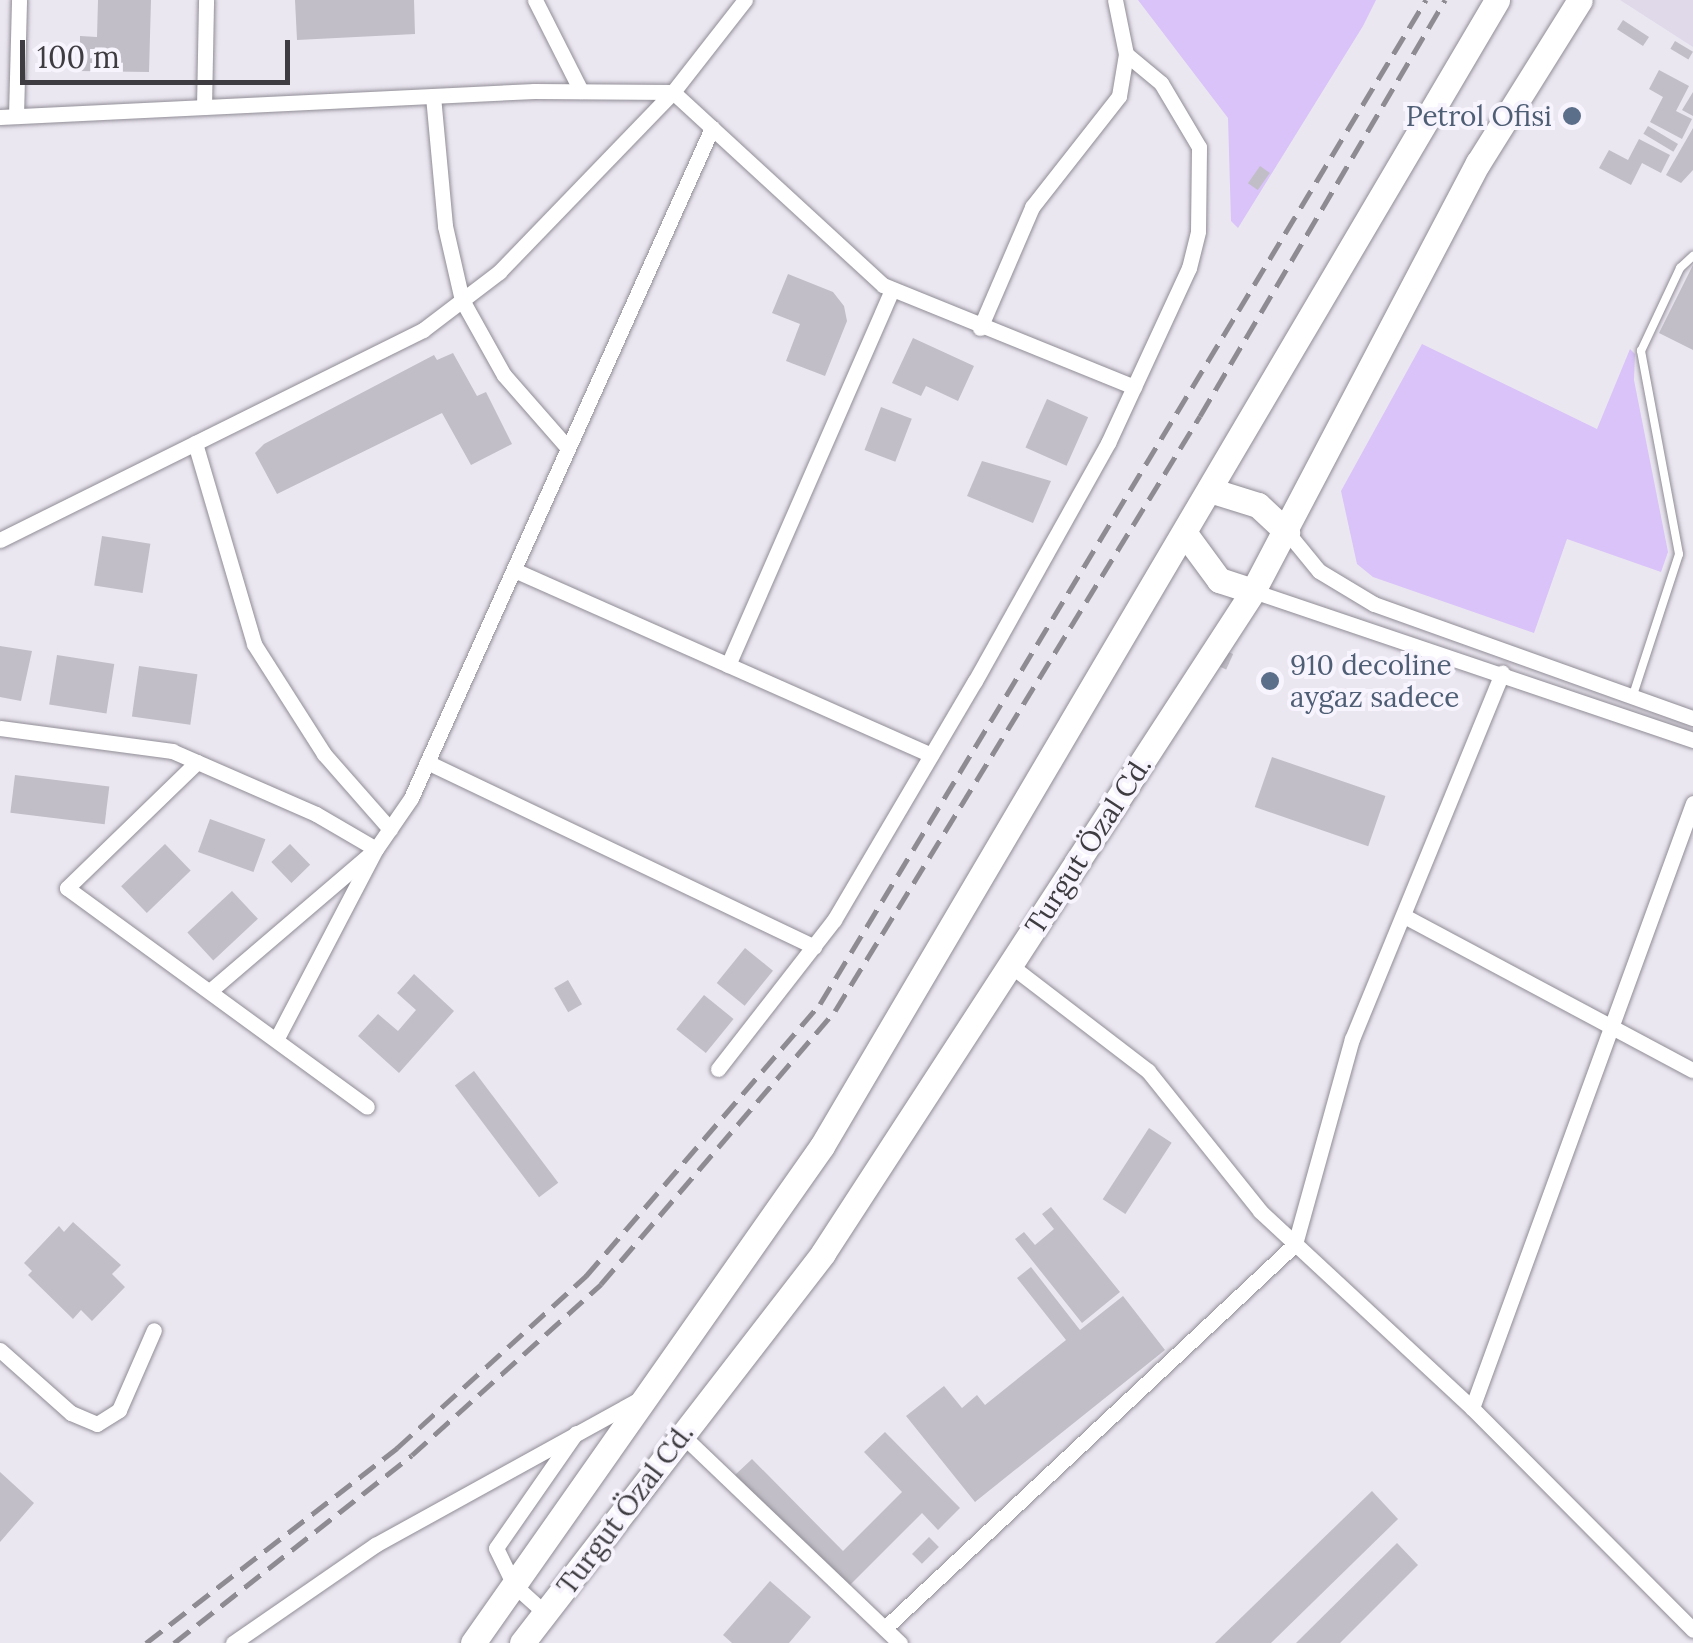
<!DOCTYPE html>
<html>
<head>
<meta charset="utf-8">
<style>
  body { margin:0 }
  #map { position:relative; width:1693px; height:1643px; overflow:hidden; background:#ebe7f1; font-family:Lora,serif }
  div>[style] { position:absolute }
  .built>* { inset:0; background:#dfd9ea }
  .green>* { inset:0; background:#d9c3f8 }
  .building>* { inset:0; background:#c1bec7; transform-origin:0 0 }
  .roads { filter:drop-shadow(0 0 2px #918d96) drop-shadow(0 0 2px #918d96) }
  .lane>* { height:8px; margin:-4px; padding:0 4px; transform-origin:4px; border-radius:4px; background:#fff }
  .street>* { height:15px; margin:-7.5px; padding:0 7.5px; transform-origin:7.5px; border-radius:7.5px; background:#fff }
  .primary>* { height:25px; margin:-12.5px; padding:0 12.5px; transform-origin:12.5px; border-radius:12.5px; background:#fff }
  .rail>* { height:5px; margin-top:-2.5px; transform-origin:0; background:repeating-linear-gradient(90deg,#8e8c92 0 20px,transparent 0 30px) }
  .dots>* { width:28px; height:28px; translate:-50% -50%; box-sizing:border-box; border:5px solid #f8f4fe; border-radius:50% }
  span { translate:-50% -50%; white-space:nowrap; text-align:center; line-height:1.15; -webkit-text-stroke:8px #f8f4fe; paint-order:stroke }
  .service-label { font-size:28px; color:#4e5e75 }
  .right { translate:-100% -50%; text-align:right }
  .left { translate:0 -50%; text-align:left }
  .street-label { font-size:28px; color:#3e3c40 }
  .scale { position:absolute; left:20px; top:40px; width:270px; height:45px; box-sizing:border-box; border:5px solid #3e3c40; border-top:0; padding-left:12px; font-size:30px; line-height:35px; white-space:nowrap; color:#3e3c40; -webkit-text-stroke:8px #f8f4fe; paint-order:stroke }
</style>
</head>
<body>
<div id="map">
  <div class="built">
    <div style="clip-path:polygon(1620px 0,1693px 0,1693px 47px)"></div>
  </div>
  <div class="green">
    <div style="clip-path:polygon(1376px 0,1363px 26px,1238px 228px,1231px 221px,1228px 118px,1138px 0)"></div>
    <div style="clip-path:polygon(1422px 344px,1597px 429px,1630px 349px,1635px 354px,1634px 380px,1668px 552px,1661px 572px,1567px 539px,1534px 633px,1373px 577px,1357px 564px,1341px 491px)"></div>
  </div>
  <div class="building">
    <div style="clip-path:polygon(98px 0,151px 0,149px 72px,80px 71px,80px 36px,97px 37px)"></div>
    <div style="clip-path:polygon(295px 0,414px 0,415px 34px,297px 40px)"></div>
    <div style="left:1623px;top:20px;width:31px;height:11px;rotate:33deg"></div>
    <div style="left:1675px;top:41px;width:21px;height:9px;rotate:31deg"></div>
    <div style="clip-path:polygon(1659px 70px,1689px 86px,1676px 111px,1692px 119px,1682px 139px,1650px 122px,1663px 97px,1649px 89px)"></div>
    <div style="clip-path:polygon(1693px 92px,1693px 116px,1682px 110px)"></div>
    <div style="left:1648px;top:126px;width:35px;height:9px;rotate:31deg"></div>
    <div style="clip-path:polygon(1693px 128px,1693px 170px,1681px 183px,1666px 175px)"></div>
    <div style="clip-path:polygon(1639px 139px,1670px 155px,1661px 173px,1642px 163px,1631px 185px,1599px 168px,1609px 150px,1628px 160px)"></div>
    <div style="left:1260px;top:166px;width:12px;height:21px;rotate:35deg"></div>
    <div style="clip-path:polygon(1693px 265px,1693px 350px,1659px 333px)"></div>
    <div style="clip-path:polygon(788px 274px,833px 292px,844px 306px,847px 321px,825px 376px,786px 361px,800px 324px,772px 313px)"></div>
    <div style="clip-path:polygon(913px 338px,974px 366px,958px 401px,926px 386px,921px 396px,892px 383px)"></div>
    <div style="clip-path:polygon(453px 353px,477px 396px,486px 392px,512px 444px,471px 465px,442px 413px,277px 494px,255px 453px,264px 444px,434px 355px,437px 360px)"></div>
    <div style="left:1047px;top:399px;width:45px;height:53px;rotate:24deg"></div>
    <div style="left:881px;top:407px;width:33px;height:46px;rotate:21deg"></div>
    <div style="clip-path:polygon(982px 461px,1051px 481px,1033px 523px,967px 496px)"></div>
    <div style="left:102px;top:536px;width:49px;height:50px;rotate:9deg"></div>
    <div style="clip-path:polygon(0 646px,32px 651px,21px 701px,0 697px)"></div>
    <div style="left:1224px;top:650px;width:10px;height:17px;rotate:24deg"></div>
    <div style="left:57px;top:655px;width:58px;height:50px;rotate:9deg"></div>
    <div style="left:139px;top:666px;width:59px;height:51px;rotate:8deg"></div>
    <div style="left:1272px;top:757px;width:120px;height:53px;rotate:19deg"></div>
    <div style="left:15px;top:775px;width:95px;height:38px;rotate:7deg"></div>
    <div style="left:210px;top:819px;width:59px;height:35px;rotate:20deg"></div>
    <div style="left:165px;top:844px;width:37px;height:61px;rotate:46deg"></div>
    <div style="left:290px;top:844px;width:29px;height:26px;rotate:46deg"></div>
    <div style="left:232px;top:891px;width:38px;height:61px;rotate:47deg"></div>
    <div style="left:745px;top:948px;width:36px;height:45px;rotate:39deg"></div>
    <div style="clip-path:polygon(414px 974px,454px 1011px,399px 1073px,358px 1036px,378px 1014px,398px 1031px,416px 1010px,397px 993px)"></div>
    <div style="left:568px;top:980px;width:28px;height:16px;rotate:60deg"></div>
    <div style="left:704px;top:995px;width:38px;height:44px;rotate:39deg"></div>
    <div style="left:474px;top:1071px;width:140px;height:24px;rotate:53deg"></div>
    <div style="left:1149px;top:1128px;width:27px;height:85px;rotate:33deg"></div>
    <div style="clip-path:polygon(1051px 1207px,1120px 1292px,1082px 1323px,1015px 1239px,1024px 1232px,1035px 1245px,1054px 1229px,1042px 1214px)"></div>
    <div style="clip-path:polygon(73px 1222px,121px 1265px,112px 1274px,125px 1287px,92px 1321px,81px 1310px,73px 1319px,28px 1275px,32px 1271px,24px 1263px,59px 1226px,64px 1232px)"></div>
    <div style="clip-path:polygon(1031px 1267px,1080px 1330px,1123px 1296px,1165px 1350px,975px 1502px,906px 1416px,944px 1386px,962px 1408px,977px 1395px,985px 1405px,1066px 1340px,1017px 1278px)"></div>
    <div style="clip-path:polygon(885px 1432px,960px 1508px,938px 1530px,922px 1513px,846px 1589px,735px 1475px,752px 1459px,843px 1551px,902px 1492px,864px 1452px)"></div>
    <div style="clip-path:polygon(0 1472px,34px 1503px,0 1542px)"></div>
    <div style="clip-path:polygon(1372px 1491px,1398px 1519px,1271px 1643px,1215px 1643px)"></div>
    <div style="left:929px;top:1537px;width:14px;height:24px;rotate:45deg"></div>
    <div style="clip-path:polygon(1397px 1543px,1418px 1565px,1340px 1643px,1296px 1643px)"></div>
    <div style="clip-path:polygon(770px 1581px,811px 1617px,789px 1643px,732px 1643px,723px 1635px)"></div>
  </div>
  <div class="roads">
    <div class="lane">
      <div style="left:1633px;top:695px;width:148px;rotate:-71.9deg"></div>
      <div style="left:1679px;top:554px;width:207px;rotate:-100.6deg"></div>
      <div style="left:1641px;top:351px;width:92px;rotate:-64.8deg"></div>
      <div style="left:1680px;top:268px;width:18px;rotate:-43deg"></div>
    </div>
    <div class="street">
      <div style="left:535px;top:0;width:102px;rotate:63.2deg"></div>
      <div style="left:433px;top:96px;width:131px;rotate:84.7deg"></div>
      <div style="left:445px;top:226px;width:76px;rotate:77.1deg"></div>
      <div style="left:462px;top:300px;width:86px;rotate:60.8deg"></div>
      <div style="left:504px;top:375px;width:97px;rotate:48.8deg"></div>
      <div style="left:204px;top:107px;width:107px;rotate:-88.9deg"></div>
      <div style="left:16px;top:116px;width:116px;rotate:-88.5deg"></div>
      <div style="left:0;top:117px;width:535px;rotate:-2.79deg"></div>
      <div style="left:534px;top:91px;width:139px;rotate:0.4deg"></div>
      <div style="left:673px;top:92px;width:285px;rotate:42.6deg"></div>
      <div style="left:883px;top:285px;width:271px;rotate:22.1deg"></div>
      <div style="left:980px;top:328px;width:132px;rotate:-66.7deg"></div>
      <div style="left:1032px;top:207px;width:141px;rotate:-51.9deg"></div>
      <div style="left:1119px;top:96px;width:43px;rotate:-80.5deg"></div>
      <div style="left:1126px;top:54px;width:55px;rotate:-101.5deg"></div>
      <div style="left:195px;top:443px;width:209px;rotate:73.6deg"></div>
      <div style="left:254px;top:644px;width:130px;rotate:57.5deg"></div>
      <div style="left:324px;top:754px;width:100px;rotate:48.7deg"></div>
      <div style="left:1287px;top:532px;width:50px;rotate:50.6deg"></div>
      <div style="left:1319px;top:571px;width:64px;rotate:31deg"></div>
      <div style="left:1374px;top:604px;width:339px;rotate:19.7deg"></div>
      <div style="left:0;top:540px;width:472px;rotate:-26.4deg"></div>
      <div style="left:423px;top:330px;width:96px;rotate:-37.3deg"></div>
      <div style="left:499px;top:272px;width:250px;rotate:-46deg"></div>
      <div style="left:673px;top:92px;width:117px;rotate:-52deg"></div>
      <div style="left:514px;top:570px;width:456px;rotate:23.9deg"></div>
      <div style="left:1253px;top:591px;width:465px;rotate:18.7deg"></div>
      <div style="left:728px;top:665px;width:410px;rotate:-66.4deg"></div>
      <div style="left:0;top:728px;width:174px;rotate:7.6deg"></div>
      <div style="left:172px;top:751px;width:157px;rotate:23.6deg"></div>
      <div style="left:316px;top:814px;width:69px;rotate:30.3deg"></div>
      <div style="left:376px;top:849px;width:217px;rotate:139.5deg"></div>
      <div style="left:197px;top:762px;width:181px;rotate:135.9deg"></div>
      <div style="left:67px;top:888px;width:371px;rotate:36.1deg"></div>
      <div style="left:427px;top:762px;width:429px;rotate:25.5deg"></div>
      <div style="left:1404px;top:916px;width:327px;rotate:28.1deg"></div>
      <div style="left:1010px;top:965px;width:174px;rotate:37.5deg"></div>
      <div style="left:1148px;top:1071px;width:179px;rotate:51.3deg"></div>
      <div style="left:1260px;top:1211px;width:289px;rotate:42.9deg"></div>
      <div style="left:1472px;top:1408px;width:313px;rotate:45.1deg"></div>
      <div style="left:277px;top:1038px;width:213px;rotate:-62.4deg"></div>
      <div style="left:376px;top:849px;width:62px;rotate:-55.5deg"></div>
      <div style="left:411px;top:798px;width:735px;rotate:-65.81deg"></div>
      <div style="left:718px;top:1069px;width:189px;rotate:-52.1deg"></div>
      <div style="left:834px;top:920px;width:277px;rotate:-59.5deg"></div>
      <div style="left:975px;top:681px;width:273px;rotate:-60.8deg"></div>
      <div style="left:1108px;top:443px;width:193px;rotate:-65.2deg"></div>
      <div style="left:1189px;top:268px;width:38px;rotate:-76deg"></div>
      <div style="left:1198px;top:231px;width:84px;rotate:-89.3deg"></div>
      <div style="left:1199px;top:147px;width:74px;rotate:-120.7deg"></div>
      <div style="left:1161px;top:83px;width:45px;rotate:-140.4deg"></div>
      <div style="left:0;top:1350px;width:95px;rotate:41.6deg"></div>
      <div style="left:71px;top:1413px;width:28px;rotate:23deg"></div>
      <div style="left:97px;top:1424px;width:26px;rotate:-32deg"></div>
      <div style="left:119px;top:1410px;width:87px;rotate:-66.4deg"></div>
      <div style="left:1472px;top:1408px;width:644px;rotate:-69.93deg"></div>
      <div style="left:681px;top:1434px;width:303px;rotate:43.7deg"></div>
      <div style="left:545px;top:1613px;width:42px;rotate:-137.9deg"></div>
      <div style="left:514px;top:1585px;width:41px;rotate:-115.9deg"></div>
      <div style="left:496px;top:1548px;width:140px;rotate:-55.2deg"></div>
      <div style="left:885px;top:1628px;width:562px;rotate:-43.12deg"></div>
      <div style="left:1295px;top:1244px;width:213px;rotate:-74.5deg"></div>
      <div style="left:1352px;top:1039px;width:396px;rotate:-67.7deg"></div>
      <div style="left:233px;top:1643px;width:173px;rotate:-34.6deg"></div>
      <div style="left:375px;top:1545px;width:300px;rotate:-28.9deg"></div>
    </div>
    <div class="primary">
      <div style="left:1213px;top:491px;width:47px;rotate:17.3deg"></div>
      <div style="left:1258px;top:505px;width:40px;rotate:43deg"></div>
      <div style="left:1186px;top:535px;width:56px;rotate:53.7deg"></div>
      <div style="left:1219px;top:580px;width:36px;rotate:18deg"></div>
      <div style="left:473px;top:1643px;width:607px;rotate:-54.92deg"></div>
      <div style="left:822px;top:1146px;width:1330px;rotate:-59.5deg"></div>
      <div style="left:522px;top:1643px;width:493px;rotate:-52.3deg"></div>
      <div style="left:823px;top:1253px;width:789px;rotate:-56.99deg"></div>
      <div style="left:1253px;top:591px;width:484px;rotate:-62.3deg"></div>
      <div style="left:1478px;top:163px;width:192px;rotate:-58deg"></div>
    </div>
  </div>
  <div class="rail">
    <div style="left:146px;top:1643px;width:318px;rotate:-37.8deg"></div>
    <div style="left:397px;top:1448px;width:256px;rotate:-42.3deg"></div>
    <div style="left:586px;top:1276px;width:359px;rotate:-49.3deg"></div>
    <div style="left:820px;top:1004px;width:1173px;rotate:-58.89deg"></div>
    <div style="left:174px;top:1643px;width:303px;rotate:-38.3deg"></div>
    <div style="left:412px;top:1455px;width:255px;rotate:-42.1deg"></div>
    <div style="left:601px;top:1284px;width:360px;rotate:-49.4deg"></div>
    <div style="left:835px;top:1011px;width:698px;rotate:-58.47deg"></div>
    <div style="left:1200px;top:416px;width:483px;rotate:-59.5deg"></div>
  </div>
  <div class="dots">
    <div style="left:1572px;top:116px;background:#5c6f8a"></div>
    <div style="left:1270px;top:681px;background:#5c6f8a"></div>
  </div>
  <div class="service-label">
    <span class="right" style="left:1552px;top:116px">Petrol Ofisi</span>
    <span class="left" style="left:1290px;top:681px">910 decoline<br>aygaz sadece</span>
  </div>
  <div class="street-label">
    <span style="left:1088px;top:845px;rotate:-57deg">Turgut Özal Cd.</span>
    <span style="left:625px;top:1509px;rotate:-53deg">Turgut Özal Cd.</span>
  </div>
  <div class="scale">100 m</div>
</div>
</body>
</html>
